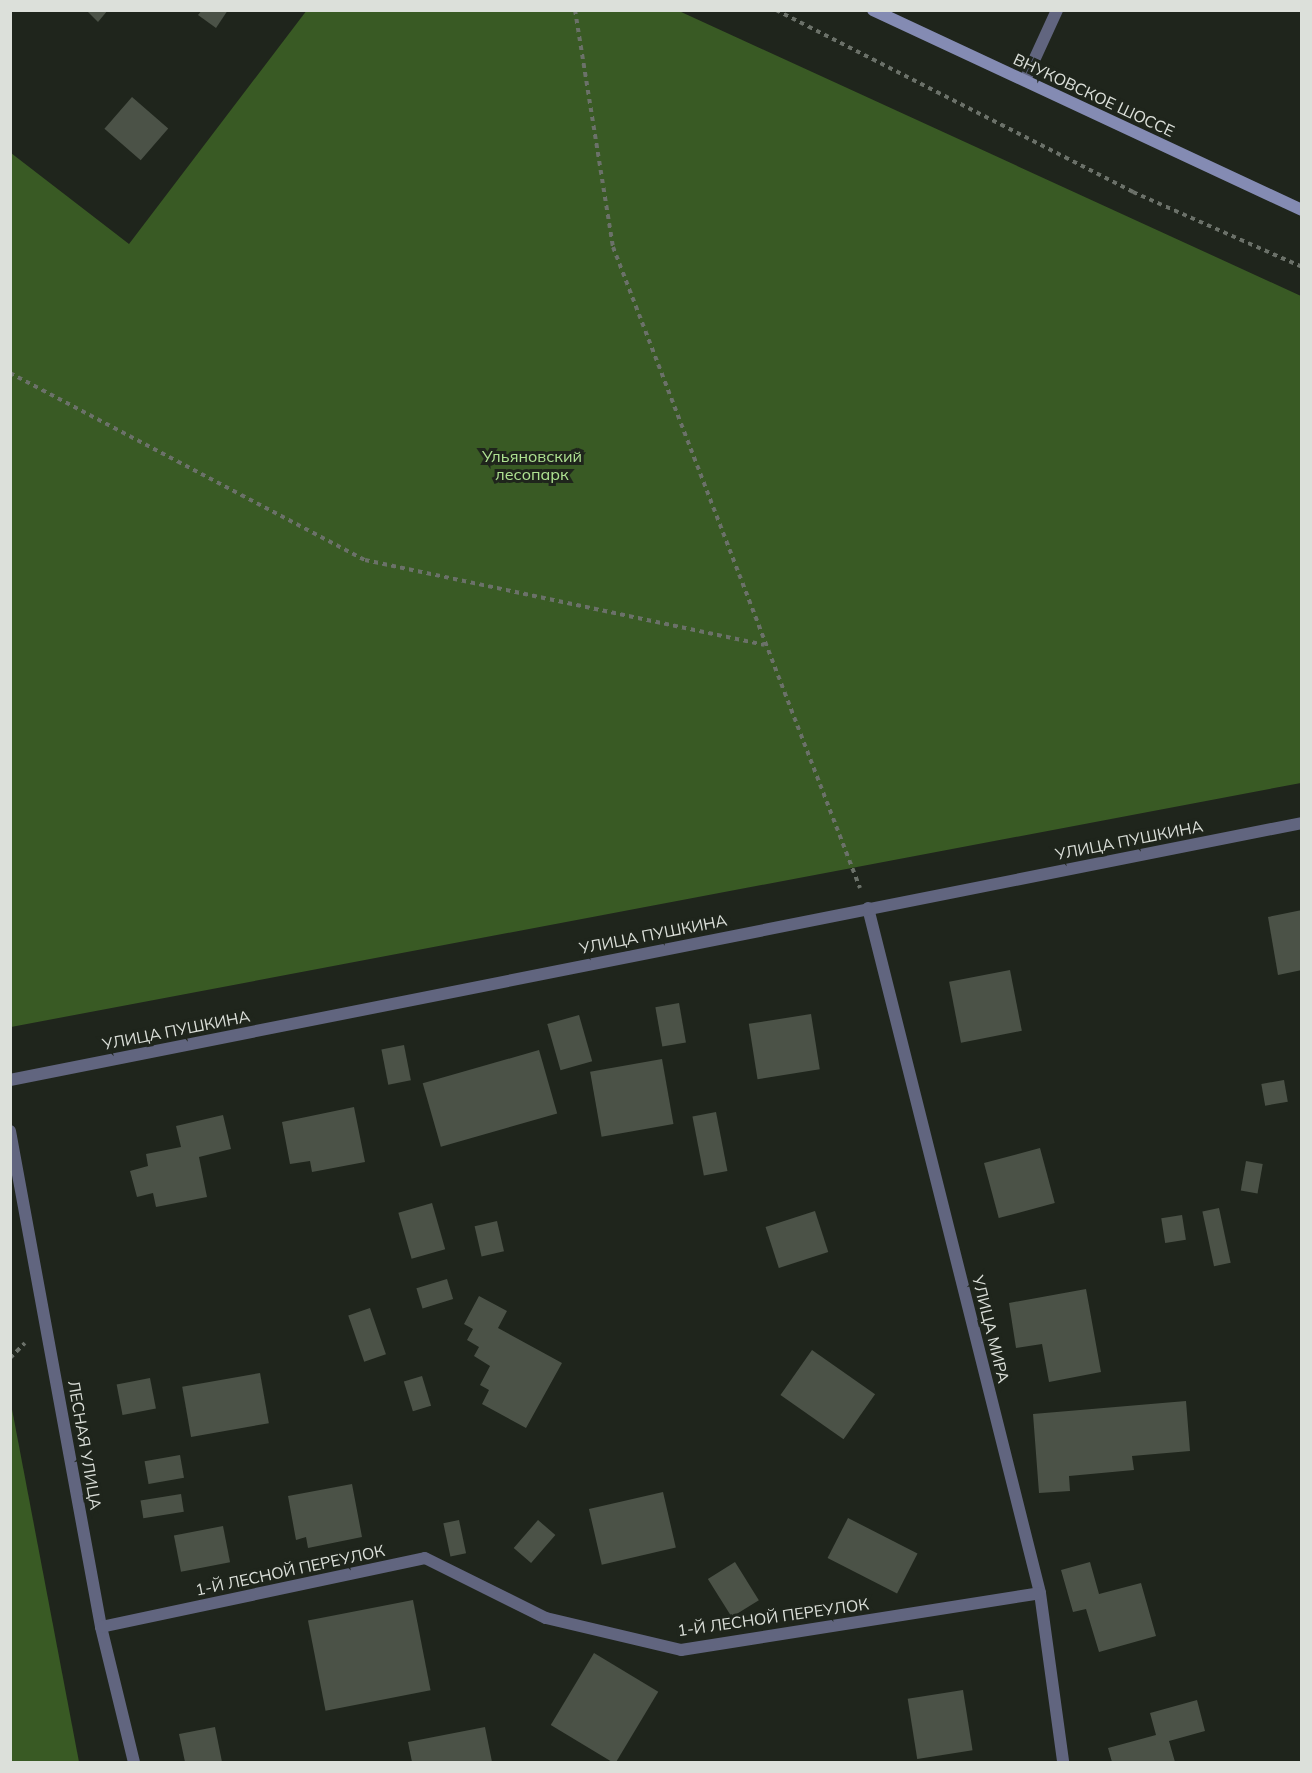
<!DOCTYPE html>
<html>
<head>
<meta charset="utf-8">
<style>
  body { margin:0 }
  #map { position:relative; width:1312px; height:1773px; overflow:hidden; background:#1f251c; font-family:Mulish,sans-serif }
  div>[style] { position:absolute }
  .forest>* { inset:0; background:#395a24 }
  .building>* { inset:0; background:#4b5247; transform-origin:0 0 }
  .path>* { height:4px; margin-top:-2px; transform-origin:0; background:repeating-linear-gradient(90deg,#6b7169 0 4.5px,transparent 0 9px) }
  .street>* { height:12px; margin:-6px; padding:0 6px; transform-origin:6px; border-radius:6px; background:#61657f }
  .secondary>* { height:12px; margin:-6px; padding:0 6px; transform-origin:6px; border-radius:6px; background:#848bb3 }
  span { translate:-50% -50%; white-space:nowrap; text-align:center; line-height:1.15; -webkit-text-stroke:6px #1f251c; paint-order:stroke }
  .street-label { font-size:16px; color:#dce0da }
  .park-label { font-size:16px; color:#afe392 }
  .frame { position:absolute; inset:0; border:12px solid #dce0da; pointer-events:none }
</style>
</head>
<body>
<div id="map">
  <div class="forest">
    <div style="clip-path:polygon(307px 10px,679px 11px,1301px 296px,1301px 783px,11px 1027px,11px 153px,129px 244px)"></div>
    <div style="clip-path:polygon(10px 1404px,11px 1404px,79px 1762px,11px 1762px)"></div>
  </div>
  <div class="building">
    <div style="clip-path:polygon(86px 10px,108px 10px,98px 22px)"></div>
    <div style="clip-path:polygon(202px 10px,228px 10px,216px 28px,198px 15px)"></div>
    <div style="left:132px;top:97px;width:48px;height:42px;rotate:41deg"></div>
    <div style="clip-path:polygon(1302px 910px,1302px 970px,1278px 975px,1268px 917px)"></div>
    <div style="left:1010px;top:970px;width:62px;height:62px;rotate:79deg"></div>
    <div style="left:679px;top:1003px;width:40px;height:24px;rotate:80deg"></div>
    <div style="left:811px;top:1014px;width:56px;height:63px;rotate:81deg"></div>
    <div style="left:579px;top:1015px;width:48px;height:33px;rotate:74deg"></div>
    <div style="left:404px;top:1045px;width:36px;height:23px;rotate:79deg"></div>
    <div style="left:539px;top:1050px;width:66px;height:121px;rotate:74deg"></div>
    <div style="left:662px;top:1059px;width:66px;height:73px;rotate:80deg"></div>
    <div style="left:1284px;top:1080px;width:22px;height:23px;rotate:80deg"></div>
    <div style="clip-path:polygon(354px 1107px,365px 1162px,312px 1172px,310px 1161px,290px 1164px,282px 1122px)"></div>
    <div style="left:716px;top:1112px;width:60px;height:24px;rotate:79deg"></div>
    <div style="clip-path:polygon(223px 1115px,231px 1149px,199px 1157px,207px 1197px,156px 1207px,153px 1193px,137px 1197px,130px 1171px,148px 1166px,146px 1154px,181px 1147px,176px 1126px)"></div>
    <div style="left:1040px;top:1148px;width:57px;height:58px;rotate:75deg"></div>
    <div style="left:1246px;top:1161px;width:17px;height:30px;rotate:10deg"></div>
    <div style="left:432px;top:1203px;width:48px;height:35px;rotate:74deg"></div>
    <div style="left:1219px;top:1208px;width:56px;height:17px;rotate:78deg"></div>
    <div style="left:815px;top:1211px;width:43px;height:52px;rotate:72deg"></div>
    <div style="left:1182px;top:1215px;width:25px;height:21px;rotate:81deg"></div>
    <div style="left:497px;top:1221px;width:31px;height:23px;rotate:77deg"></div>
    <div style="left:447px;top:1279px;width:21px;height:32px;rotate:73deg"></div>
    <div style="clip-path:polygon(1086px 1289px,1101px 1372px,1049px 1382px,1042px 1344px,1016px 1348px,1009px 1303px)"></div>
    <div style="clip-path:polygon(479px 1296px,507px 1311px,498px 1328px,562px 1363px,526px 1428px,482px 1404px,489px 1390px,480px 1385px,490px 1366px,474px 1356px,479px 1347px,467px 1340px,473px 1329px,464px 1324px)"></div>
    <div style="left:370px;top:1308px;width:49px;height:23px;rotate:71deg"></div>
    <div style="left:812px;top:1350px;width:77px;height:55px;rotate:35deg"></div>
    <div style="left:260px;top:1373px;width:51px;height:79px;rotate:80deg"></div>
    <div style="left:422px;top:1376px;width:31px;height:19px;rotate:73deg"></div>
    <div style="left:150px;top:1378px;width:31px;height:34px;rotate:79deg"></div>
    <div style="clip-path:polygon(1186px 1401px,1190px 1451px,1132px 1456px,1134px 1470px,1069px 1476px,1070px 1491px,1039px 1493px,1033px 1414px)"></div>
    <div style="left:180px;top:1455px;width:23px;height:36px;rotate:80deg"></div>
    <div style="clip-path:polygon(352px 1484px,362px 1537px,308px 1548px,306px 1537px,296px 1540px,288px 1496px)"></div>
    <div style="left:663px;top:1492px;width:57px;height:76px;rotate:77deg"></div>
    <div style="left:181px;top:1494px;width:18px;height:41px;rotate:81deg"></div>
    <div style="left:848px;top:1518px;width:78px;height:45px;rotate:27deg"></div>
    <div style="left:459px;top:1520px;width:34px;height:16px;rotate:78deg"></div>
    <div style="left:538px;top:1520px;width:23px;height:37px;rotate:41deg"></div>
    <div style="left:223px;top:1526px;width:37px;height:50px;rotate:79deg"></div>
    <div style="left:735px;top:1562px;width:45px;height:32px;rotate:58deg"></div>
    <div style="clip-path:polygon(1090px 1562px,1099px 1594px,1141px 1583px,1156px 1636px,1099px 1652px,1086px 1609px,1073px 1612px,1061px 1570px)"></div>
    <div style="left:413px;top:1600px;width:92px;height:107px;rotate:79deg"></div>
    <div style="left:594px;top:1653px;width:75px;height:84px;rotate:31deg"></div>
    <div style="left:963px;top:1690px;width:61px;height:56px;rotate:81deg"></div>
    <div style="clip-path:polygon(1197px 1700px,1205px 1731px,1169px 1741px,1175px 1762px,1112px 1762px,1108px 1748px,1156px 1735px,1150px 1713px)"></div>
    <div style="clip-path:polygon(215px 1727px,222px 1762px,185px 1762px,179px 1734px)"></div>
    <div style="clip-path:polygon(485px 1727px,492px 1762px,412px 1762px,408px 1742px)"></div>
  </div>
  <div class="path">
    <div style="left:575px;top:10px;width:240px;rotate:80.9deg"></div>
    <div style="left:613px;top:247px;width:687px;rotate:68.93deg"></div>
    <div style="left:776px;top:10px;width:401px;rotate:27deg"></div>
    <div style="left:1133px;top:192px;width:185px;rotate:23.9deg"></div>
    <div style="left:10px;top:373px;width:401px;rotate:27.8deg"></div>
    <div style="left:365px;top:560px;width:408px;rotate:12deg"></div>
    <div style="left:10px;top:1358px;width:21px;rotate:-45deg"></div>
  </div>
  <div class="street">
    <div style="left:1025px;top:80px;width:77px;rotate:-65.4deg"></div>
    <div style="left:868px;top:908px;width:706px;rotate:75.9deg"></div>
    <div style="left:1040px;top:1593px;width:171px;rotate:82.2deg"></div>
    <div style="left:10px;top:1080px;width:1317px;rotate:-11.25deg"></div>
    <div style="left:10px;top:1131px;width:504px;rotate:79.6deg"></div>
    <div style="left:101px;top:1627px;width:139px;rotate:76.3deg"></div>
    <div style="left:101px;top:1627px;width:331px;rotate:-12deg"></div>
    <div style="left:425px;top:1558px;width:135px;rotate:26.4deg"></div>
    <div style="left:546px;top:1618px;width:139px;rotate:13.3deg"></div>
    <div style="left:681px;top:1650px;width:363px;rotate:-9deg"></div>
  </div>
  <div class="secondary">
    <div style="left:873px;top:10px;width:473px;rotate:25deg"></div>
  </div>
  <div class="street-label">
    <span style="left:1094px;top:95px;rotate:25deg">ВНУКОВСКОЕ ШОССЕ</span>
    <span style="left:1129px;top:840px;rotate:-11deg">УЛИЦА ПУШКИНА</span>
    <span style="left:653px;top:934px;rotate:-11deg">УЛИЦА ПУШКИНА</span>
    <span style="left:176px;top:1030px;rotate:-11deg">УЛИЦА ПУШКИНА</span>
    <span style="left:991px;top:1329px;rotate:76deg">УЛИЦА МИРА</span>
    <span style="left:85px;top:1445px;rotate:80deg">ЛЕСНАЯ УЛИЦА</span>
    <span style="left:290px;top:1570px;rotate:-12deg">1-Й ЛЕСНОЙ ПЕРЕУЛОК</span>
    <span style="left:773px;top:1617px;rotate:-8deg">1-Й ЛЕСНОЙ ПЕРЕУЛОК</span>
  </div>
  <div class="park-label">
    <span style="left:532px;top:465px">Ульяновский<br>лесопарк</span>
  </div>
  <div class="frame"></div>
</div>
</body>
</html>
